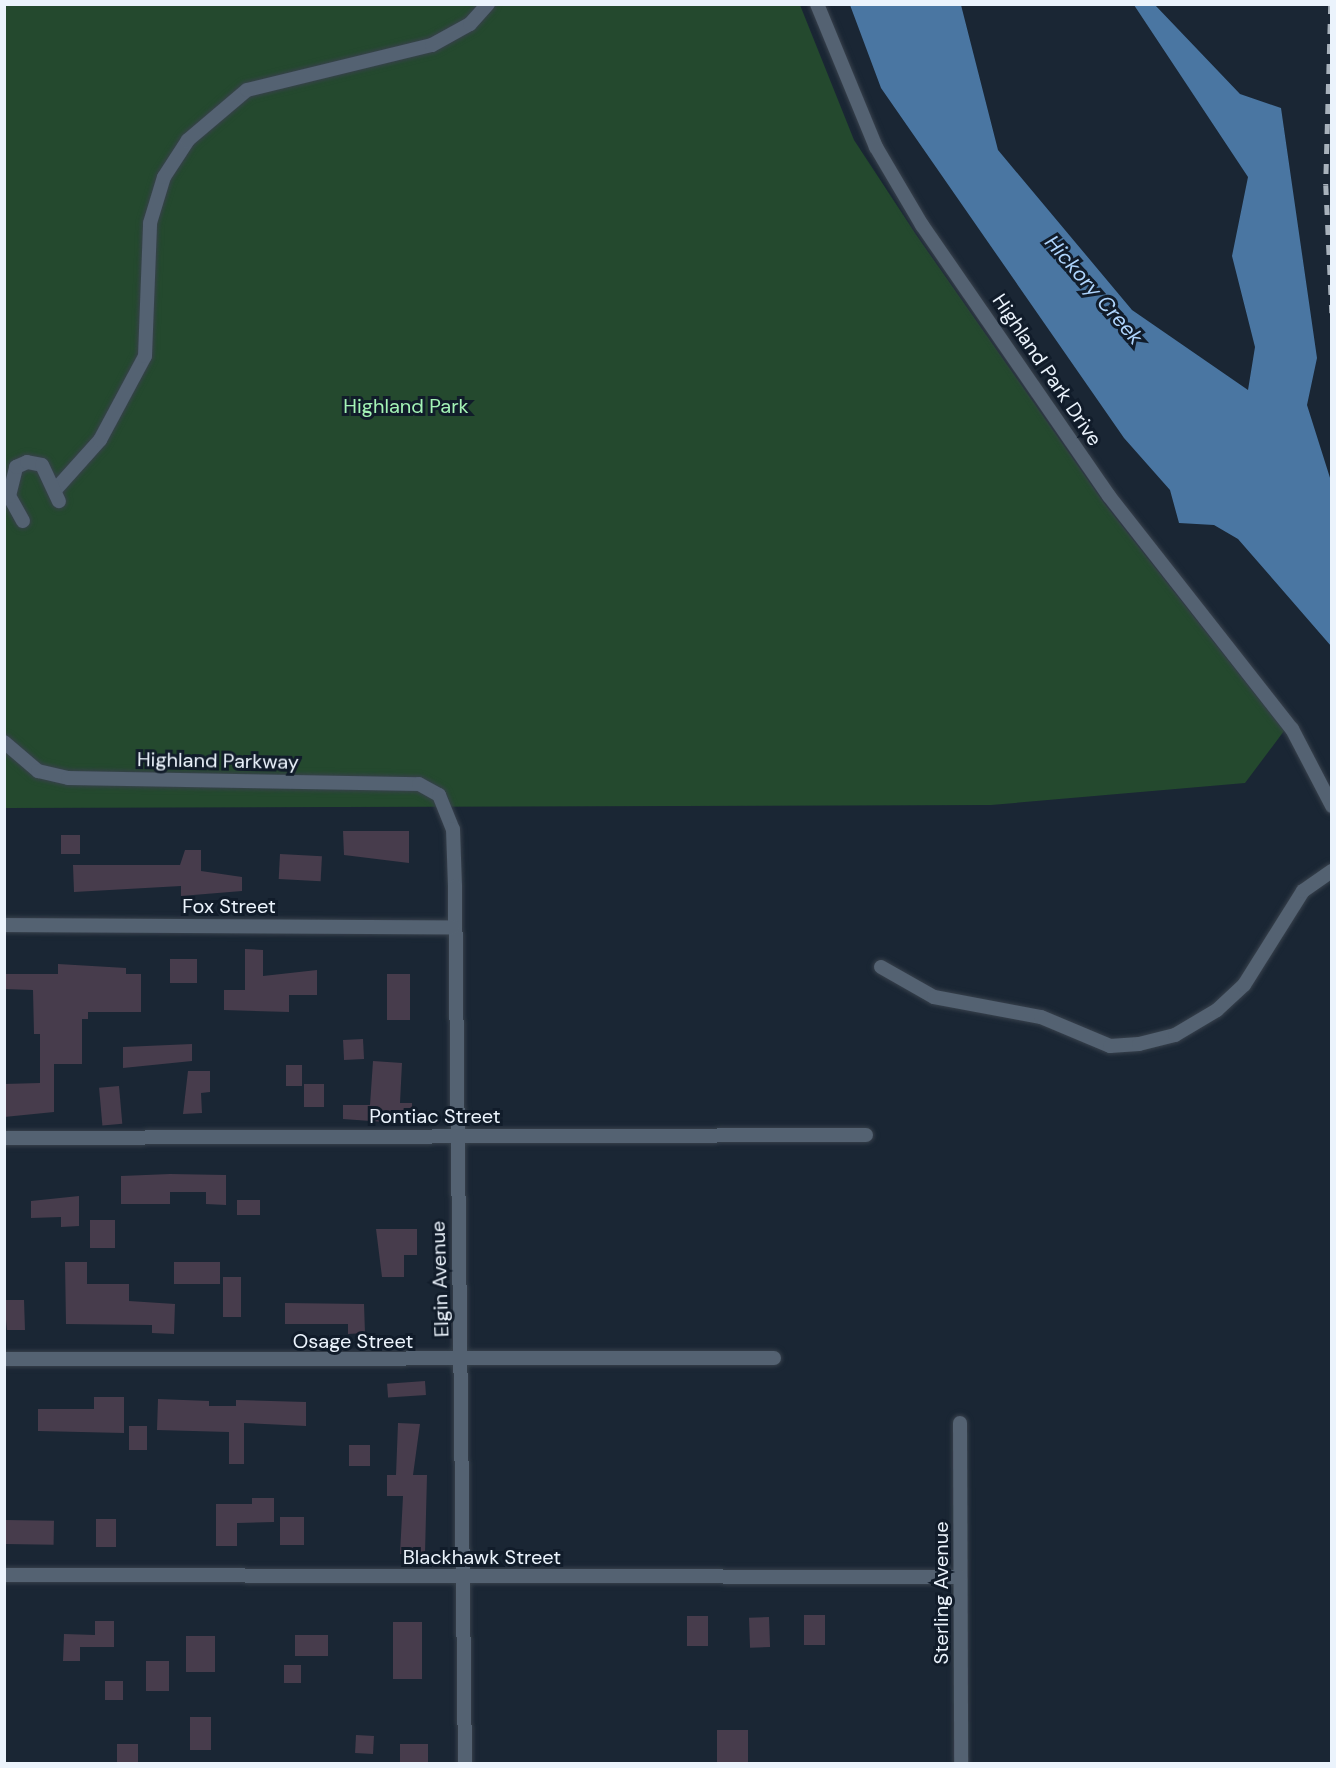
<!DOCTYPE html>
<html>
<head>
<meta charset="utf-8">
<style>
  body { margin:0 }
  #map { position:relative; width:1336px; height:1768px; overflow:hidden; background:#1a2634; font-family:"DM Sans",sans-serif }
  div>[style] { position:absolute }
  .green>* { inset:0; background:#24492e }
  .water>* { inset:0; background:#4a76a2 }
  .building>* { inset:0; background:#473c4c; transform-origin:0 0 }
  .roads { filter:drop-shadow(0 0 2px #38414c) drop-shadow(0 0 2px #38414c) }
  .minor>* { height:14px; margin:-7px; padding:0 7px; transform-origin:7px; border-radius:7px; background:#546272 }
  .rail>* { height:4.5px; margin-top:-2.25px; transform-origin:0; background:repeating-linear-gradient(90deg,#a8b2bc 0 10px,transparent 0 20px) }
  span { translate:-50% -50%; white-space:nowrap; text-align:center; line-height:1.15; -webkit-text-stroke:6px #111c2a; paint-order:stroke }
  .street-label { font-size:20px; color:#ebf3fc }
  .park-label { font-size:20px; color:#a4f3b6 }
  .water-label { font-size:21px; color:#afd5fd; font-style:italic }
  .frame { position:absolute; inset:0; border:6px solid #ebf3fc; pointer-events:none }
</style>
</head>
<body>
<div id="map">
  <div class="green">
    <div style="clip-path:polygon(4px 5px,800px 5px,854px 140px,917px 236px,1104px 503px,1284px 731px,1245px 783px,991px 805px,5px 808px)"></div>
  </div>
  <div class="water">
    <div style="clip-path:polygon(850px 5px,961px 5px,998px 150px,1132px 310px,1248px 390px,1255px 347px,1232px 256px,1248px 177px,1134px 5px,1155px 5px,1240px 94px,1281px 108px,1317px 358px,1307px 405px,1331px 481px,1331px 646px,1238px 539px,1214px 525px,1179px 523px,1170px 490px,1124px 438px,881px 88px)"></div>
  </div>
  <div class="building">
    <div style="clip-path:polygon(343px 831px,409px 831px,409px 863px,344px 855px)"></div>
    <div style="left:61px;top:835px;width:19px;height:19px"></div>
    <div style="clip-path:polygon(185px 850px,201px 850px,201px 871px,242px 877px,242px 891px,181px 896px,181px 886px,74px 892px,73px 865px,180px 865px)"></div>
    <div style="left:280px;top:854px;width:42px;height:25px;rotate:3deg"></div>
    <div style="clip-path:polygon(245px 949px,263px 950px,263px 976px,317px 970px,317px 995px,289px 995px,289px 1012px,224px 1010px,224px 990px,245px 990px)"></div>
    <div style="left:170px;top:959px;width:27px;height:24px"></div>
    <div style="clip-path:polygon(58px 964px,126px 968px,126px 974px,141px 974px,141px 1012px,88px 1012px,88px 1019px,82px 1019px,82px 1064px,54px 1064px,54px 1112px,4px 1117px,4px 1084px,40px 1083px,40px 1034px,34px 1034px,33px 990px,4px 989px,4px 974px,58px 974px)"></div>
    <div style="left:387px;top:974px;width:23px;height:46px"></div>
    <div style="left:363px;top:1039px;width:20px;height:20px;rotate:87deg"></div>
    <div style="clip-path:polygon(192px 1044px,192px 1061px,123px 1068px,123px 1047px)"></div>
    <div style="clip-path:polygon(373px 1061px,402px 1063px,400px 1103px,412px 1103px,412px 1124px,343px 1119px,343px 1105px,370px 1105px)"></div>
    <div style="left:286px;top:1065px;width:16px;height:21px"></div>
    <div style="clip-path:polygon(188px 1071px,210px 1071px,210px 1092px,201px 1093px,202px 1113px,183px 1114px)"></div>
    <div style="left:304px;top:1084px;width:20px;height:23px"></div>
    <div style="left:119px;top:1086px;width:38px;height:20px;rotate:85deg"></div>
    <div style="clip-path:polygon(170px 1174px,226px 1175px,226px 1205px,206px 1204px,206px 1192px,170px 1192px,170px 1204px,121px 1204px,121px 1176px)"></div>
    <div style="clip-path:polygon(79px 1196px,79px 1226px,61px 1227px,61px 1217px,31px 1218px,31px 1201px)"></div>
    <div style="left:237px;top:1200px;width:23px;height:15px"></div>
    <div style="left:90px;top:1220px;width:25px;height:28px"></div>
    <div style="clip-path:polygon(376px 1229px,417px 1229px,417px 1255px,404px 1255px,404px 1277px,382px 1277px)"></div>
    <div style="clip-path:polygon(65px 1262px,87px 1262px,87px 1284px,129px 1284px,129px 1301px,175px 1304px,174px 1334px,152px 1333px,152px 1325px,66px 1324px)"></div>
    <div style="left:174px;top:1262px;width:46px;height:22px"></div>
    <div style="left:223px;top:1277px;width:18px;height:40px"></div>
    <div style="clip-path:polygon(4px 1300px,24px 1300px,25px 1330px,7px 1330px)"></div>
    <div style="clip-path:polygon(285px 1303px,364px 1304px,365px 1333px,348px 1334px,348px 1324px,285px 1324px)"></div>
    <div style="left:425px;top:1381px;width:14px;height:38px;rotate:86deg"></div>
    <div style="clip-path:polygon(94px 1397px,124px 1397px,124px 1433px,38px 1431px,38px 1409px,94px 1409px)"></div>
    <div style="clip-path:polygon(158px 1399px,209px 1401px,209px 1406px,236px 1406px,236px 1400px,306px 1402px,306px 1426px,244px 1423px,244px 1464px,229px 1464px,229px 1432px,157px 1430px)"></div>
    <div style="clip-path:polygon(398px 1423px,420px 1424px,413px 1475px,427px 1475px,425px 1554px,400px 1554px,403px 1496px,387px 1496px,387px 1475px,396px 1475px)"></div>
    <div style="left:129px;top:1426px;width:18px;height:24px"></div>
    <div style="left:349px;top:1445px;width:21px;height:21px"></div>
    <div style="clip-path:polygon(252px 1498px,274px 1498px,274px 1522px,237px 1523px,237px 1546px,216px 1546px,216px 1504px,252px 1504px)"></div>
    <div style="left:280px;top:1517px;width:24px;height:28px"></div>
    <div style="left:96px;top:1519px;width:20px;height:28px"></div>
    <div style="left:5px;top:1520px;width:49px;height:24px;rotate:1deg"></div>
    <div style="left:804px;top:1615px;width:21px;height:30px"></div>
    <div style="left:687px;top:1616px;width:21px;height:30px"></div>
    <div style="left:769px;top:1617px;width:30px;height:20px;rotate:88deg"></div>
    <div style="clip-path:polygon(95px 1621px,114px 1621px,114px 1647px,80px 1647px,80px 1661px,63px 1661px,64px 1634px,95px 1635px)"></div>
    <div style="left:393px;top:1622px;width:29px;height:57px"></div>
    <div style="left:295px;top:1635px;width:33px;height:21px"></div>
    <div style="left:186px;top:1636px;width:29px;height:36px"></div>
    <div style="left:146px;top:1661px;width:23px;height:30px"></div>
    <div style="left:284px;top:1665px;width:17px;height:18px"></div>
    <div style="left:105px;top:1681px;width:18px;height:19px"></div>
    <div style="left:190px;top:1717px;width:21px;height:33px"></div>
    <div style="left:717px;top:1730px;width:31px;height:34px"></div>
    <div style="left:356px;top:1735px;width:18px;height:18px;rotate:3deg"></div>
    <div style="left:117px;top:1744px;width:21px;height:20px"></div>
    <div style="left:400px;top:1744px;width:28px;height:20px"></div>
  </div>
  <div class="roads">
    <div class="minor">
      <div style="left:817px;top:4px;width:155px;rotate:67.6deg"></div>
      <div style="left:876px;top:147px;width:91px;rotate:59.5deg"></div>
      <div style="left:922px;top:225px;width:329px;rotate:55.4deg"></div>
      <div style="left:1109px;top:496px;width:296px;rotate:51.9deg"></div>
      <div style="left:1292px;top:729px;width:87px;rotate:62.5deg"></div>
      <div style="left:56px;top:489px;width:66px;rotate:-48.1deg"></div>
      <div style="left:100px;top:440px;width:95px;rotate:-61.8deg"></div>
      <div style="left:145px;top:356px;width:133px;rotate:-87.8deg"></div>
      <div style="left:150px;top:223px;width:48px;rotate:-73.1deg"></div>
      <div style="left:164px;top:177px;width:44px;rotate:-57deg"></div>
      <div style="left:188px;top:140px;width:77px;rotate:-40.3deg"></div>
      <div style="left:247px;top:90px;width:190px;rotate:-13.7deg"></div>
      <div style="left:432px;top:45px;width:43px;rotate:-28.9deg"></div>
      <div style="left:470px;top:24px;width:27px;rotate:-48deg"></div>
      <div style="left:23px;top:521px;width:29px;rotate:-119deg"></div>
      <div style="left:9px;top:496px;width:30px;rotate:-76deg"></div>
      <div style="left:16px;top:467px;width:12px;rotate:-24deg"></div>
      <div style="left:27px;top:462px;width:15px;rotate:11deg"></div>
      <div style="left:42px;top:465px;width:40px;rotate:65deg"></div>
      <div style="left:4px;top:742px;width:45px;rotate:40.5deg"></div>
      <div style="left:38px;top:771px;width:31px;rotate:13deg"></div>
      <div style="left:68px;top:778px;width:351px;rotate:1deg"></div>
      <div style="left:419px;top:784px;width:23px;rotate:29deg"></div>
      <div style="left:439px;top:795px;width:37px;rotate:68deg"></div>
      <div style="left:453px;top:829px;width:57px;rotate:88deg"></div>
      <div style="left:455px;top:886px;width:878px;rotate:89.35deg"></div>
      <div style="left:4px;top:925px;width:449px;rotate:0.3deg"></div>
      <div style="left:881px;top:967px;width:61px;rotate:29.5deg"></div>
      <div style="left:934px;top:997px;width:109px;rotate:10.6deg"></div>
      <div style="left:1041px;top:1017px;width:75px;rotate:22.8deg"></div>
      <div style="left:1110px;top:1046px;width:29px;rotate:-4deg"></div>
      <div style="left:1139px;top:1044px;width:37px;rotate:-14deg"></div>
      <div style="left:1175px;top:1035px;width:49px;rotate:-30.8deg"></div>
      <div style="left:1217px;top:1010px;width:37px;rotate:-43deg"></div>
      <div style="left:1244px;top:985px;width:111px;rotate:-57.9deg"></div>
      <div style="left:1303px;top:891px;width:35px;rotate:-35deg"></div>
      <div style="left:4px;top:1138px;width:862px;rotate:-0.2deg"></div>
      <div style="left:4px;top:1359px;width:770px;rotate:-0.07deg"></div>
      <div style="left:960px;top:1423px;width:341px;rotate:89.8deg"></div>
      <div style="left:4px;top:1575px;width:956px;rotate:0.12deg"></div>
    </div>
  </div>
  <div class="rail">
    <div style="left:1331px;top:4px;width:181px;rotate:91.6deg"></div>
    <div style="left:1326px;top:185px;width:128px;rotate:87.3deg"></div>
  </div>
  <div class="street-label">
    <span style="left:1047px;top:370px;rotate:56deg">Highland Park Drive</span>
    <span style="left:218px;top:761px;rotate:1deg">Highland Parkway</span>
    <span style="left:229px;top:906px">Fox Street</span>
    <span style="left:435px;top:1116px">Pontiac Street</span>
    <span style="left:440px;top:1279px;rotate:-92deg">Elgin Avenue</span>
    <span style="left:353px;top:1341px">Osage Street</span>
    <span style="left:482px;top:1557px">Blackhawk Street</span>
    <span style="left:941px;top:1593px;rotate:-90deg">Sterling Avenue</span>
  </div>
  <div class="park-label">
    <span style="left:406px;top:406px">Highland Park</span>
  </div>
  <div class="water-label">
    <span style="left:1094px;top:290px;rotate:49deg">Hickory Creek</span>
  </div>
  <div class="frame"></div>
</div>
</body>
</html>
